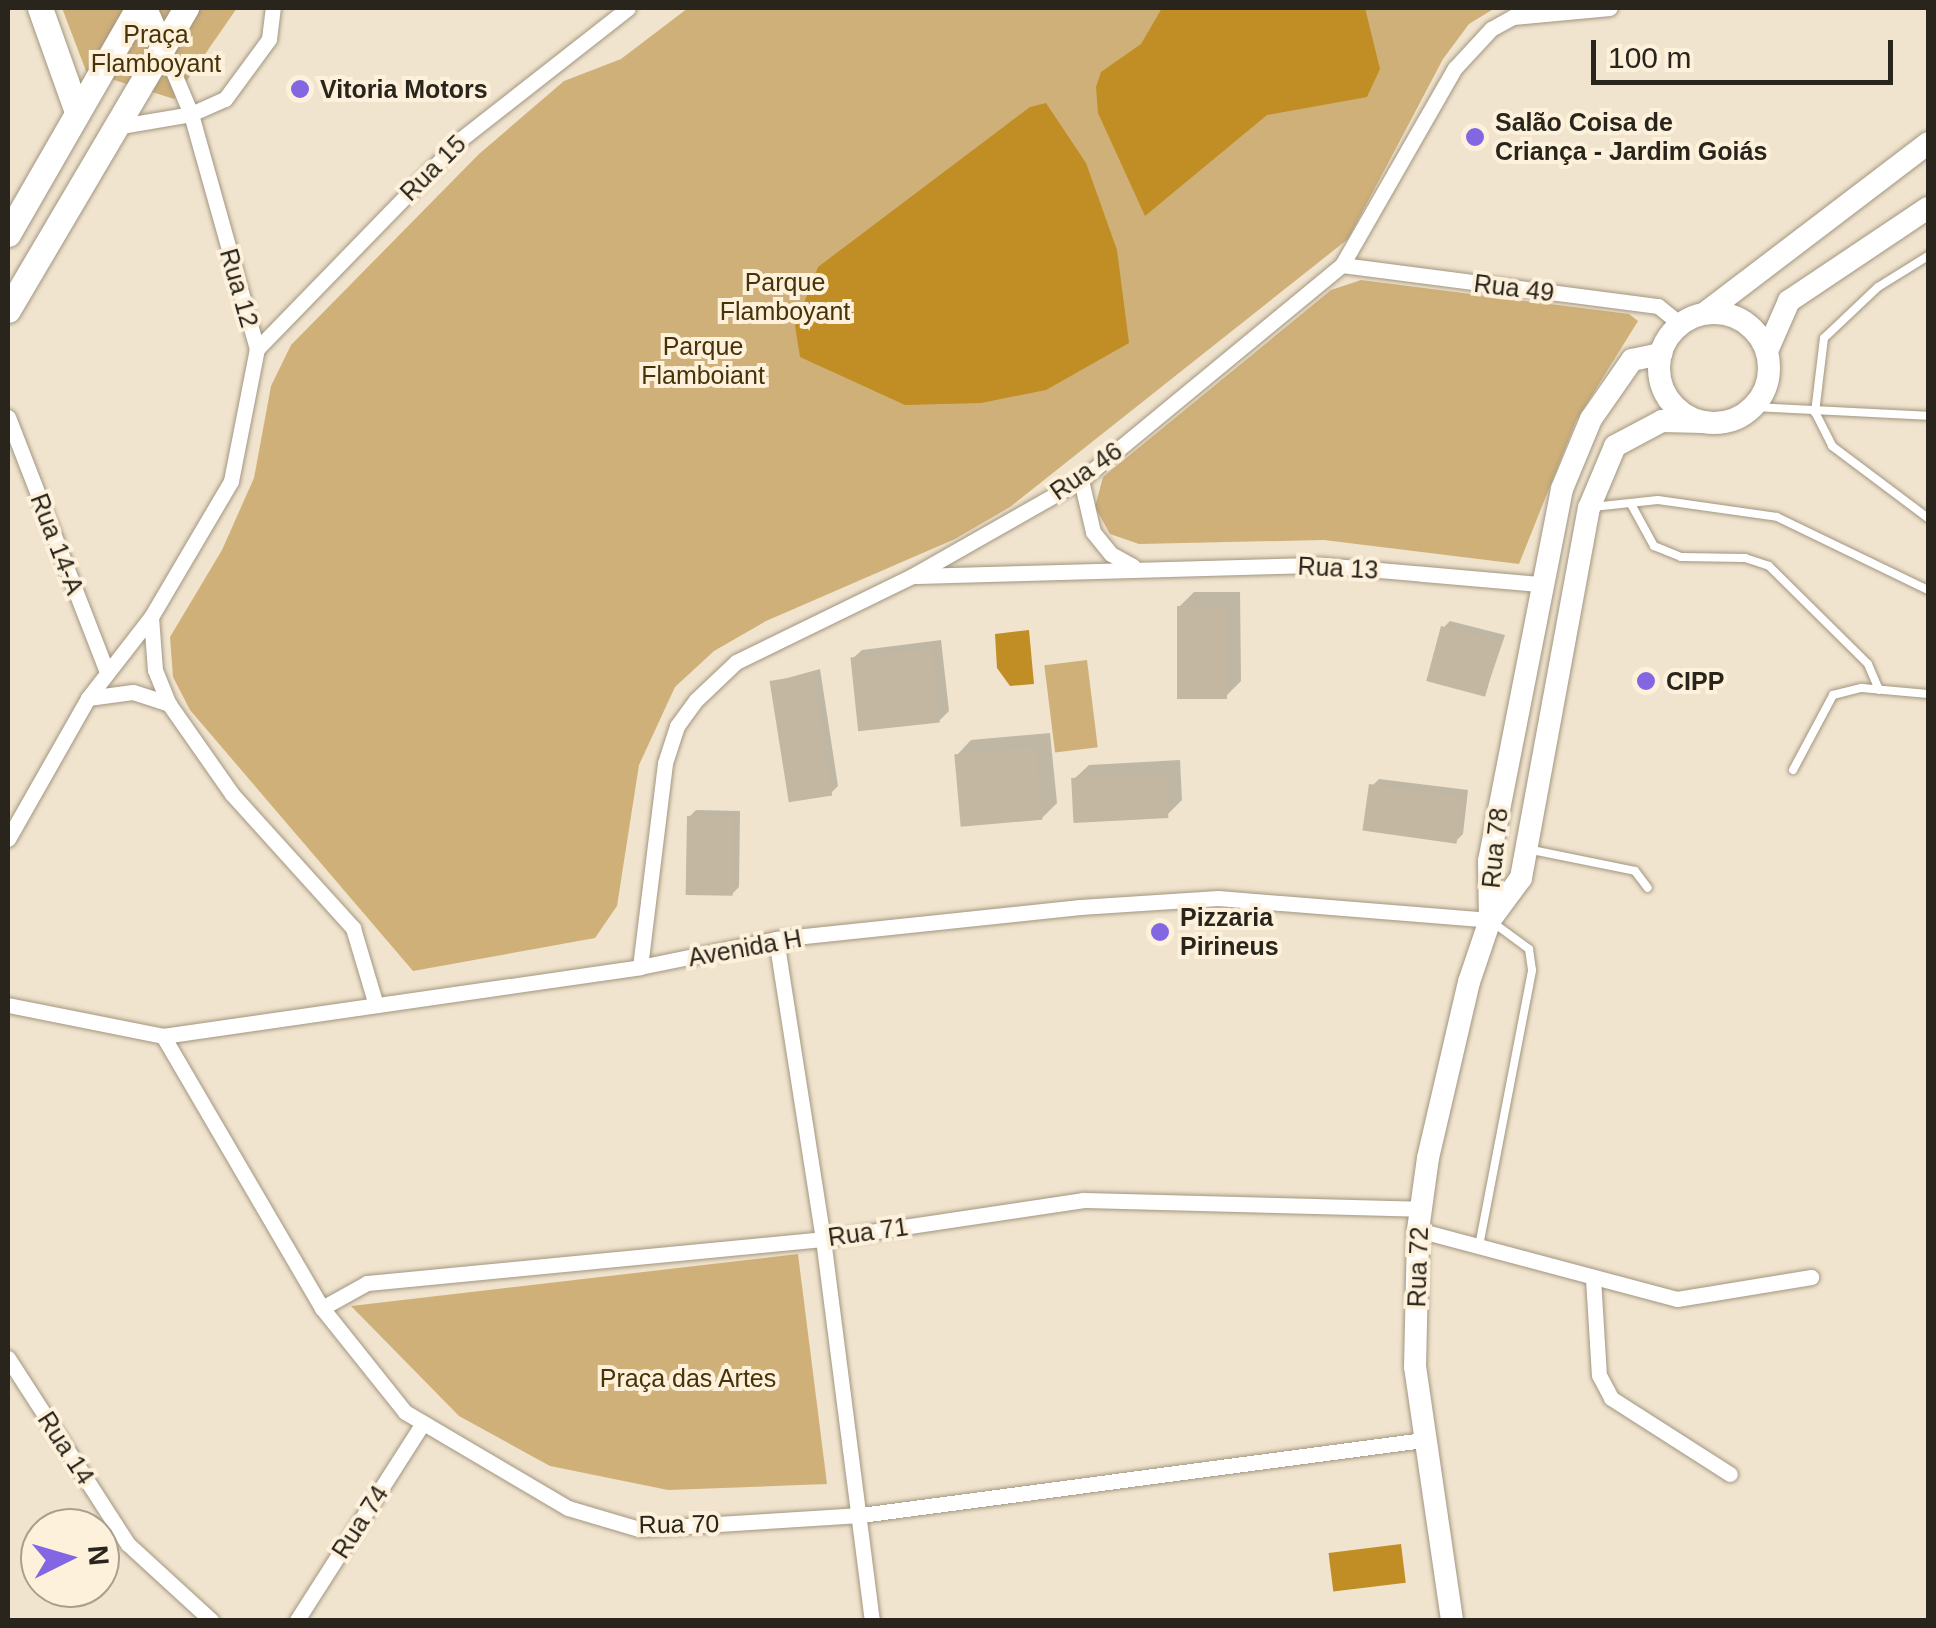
<!DOCTYPE html>
<html>
<head>
<meta charset="utf-8">
<style>
  body { margin:0 }
  #map { position:relative; width:1936px; height:1628px; overflow:hidden; background:#f1e4ce; font-family:Arial,sans-serif }
  div>[style] { position:absolute }
  .green>* { inset:0; background:#cfb079; transform-origin:0 0 }
  .water>* { inset:0; background:#c08e24; transform-origin:0 0 }
  .shadow>* { inset:0; background:#0003 }
  .building>* { inset:0; background:#c3b7a1; transform-origin:0 0 }
  .roads { filter:drop-shadow(0 0 2px #a29681) drop-shadow(0 0 2px #a29681) }
  .service>* { height:8px; margin:-4px; padding:0 4px; transform-origin:4px; border-radius:4px; background:#fff }
  .minor>* { height:15px; margin:-7.5px; padding:0 7.5px; transform-origin:7.5px; border-radius:7.5px; background:#fff }
  .secondary>* { height:22px; margin:-11px; padding:0 11px; transform-origin:11px; border-radius:11px; background:#fff }
  .secondary>.ring { margin:-11px; padding:0; box-sizing:content-box; background:none; border:22px solid #fff; border-radius:50% }
  .primary>* { height:25px; margin:-12.5px; padding:0 12.5px; transform-origin:12.5px; border-radius:12.5px; background:#fff }
  .dots>* { width:28px; height:28px; translate:-50% -50%; box-sizing:border-box; border:5px solid #fef1db; border-radius:50% }
  span { translate:-50% -50%; white-space:nowrap; text-align:center; line-height:1.15; -webkit-text-stroke:8px #fef1db; paint-order:stroke }
  .park-label { font-size:25px; color:#483308 }
  .poi-label { font-size:25px; color:#29251c; font-weight:700 }
  .left { translate:0 -50%; text-align:left }
  .street-label { font-size:25px; color:#29251c }
  .frame { position:absolute; inset:0; border:10px solid #29251c; pointer-events:none }
  .north { position:absolute; left:20px; top:1508px; width:100px; height:100px; box-sizing:border-box; background:#fef1db; border:2px solid #a99f8f; border-radius:50%; rotate:85deg; font-size:28px; font-weight:700; line-height:40px; text-align:center; color:#29251c }
  .north::after { content:''; display:block; margin:auto; width:35px; height:45px; background:#8366e1; clip-path:polygon(50% 0,100% 100%,50% 72%,0 100%) }
  .scale { position:absolute; left:1591px; top:40px; width:302px; height:45px; box-sizing:border-box; border:5px solid #29251c; border-top:0; padding-left:12px; font-size:30px; line-height:35px; white-space:nowrap; color:#29251c; -webkit-text-stroke:8px #fef1db; paint-order:stroke }
</style>
</head>
<body>
<div id="map">
  <div class="green">
    <div style="clip-path:polygon(62px 8px,237px 8px,174px 99px,86px 71px)"></div>
    <div style="clip-path:polygon(688px 8px,1495px 8px,1469px 24px,1443px 59px,1348px 239px,1010px 507px,955px 539px,766px 621px,714px 651px,675px 687px,639px 765px,617px 906px,595px 938px,413px 971px,190px 710px,173px 677px,170px 637px,222px 550px,254px 478px,271px 386px,291px 345px,479px 154px,564px 81px,621px 59px)"></div>
    <div style="clip-path:polygon(1361px 280px,1629px 314px,1638px 321px,1576px 421px,1519px 564px,1324px 540px,1139px 544px,1110px 534px,1095px 507px,1103px 477px,1331px 290px)"></div>
    <div style="left:1087px;top:660px;width:88px;height:43px;rotate:83deg"></div>
    <div style="clip-path:polygon(798px 1254px,827px 1484px,668px 1490px,550px 1466px,459px 1416px,351px 1306px)"></div>
  </div>
  <div class="water">
    <div style="clip-path:polygon(1162px 8px,1365px 8px,1380px 69px,1367px 97px,1267px 115px,1145px 216px,1098px 113px,1096px 87px,1101px 72px,1141px 44px)"></div>
    <div style="clip-path:polygon(1046px 103px,1086px 163px,1117px 250px,1129px 343px,1046px 390px,981px 403px,905px 405px,800px 357px,795px 326px,818px 267px,1030px 107px)"></div>
    <div style="clip-path:polygon(1029px 630px,1034px 684px,1010px 686px,997px 668px,995px 634px)"></div>
    <div style="left:1401px;top:1544px;width:39px;height:73px;rotate:83deg"></div>
  </div>
  <div class="shadow">
    <div style="clip-path:polygon(1194px 592px,1240px 592px,1241px 681px,1226px 696px,1179px 607px)"></div>
    <div style="clip-path:polygon(1450px 621px,1505px 635px,1485px 694px,1443px 628px)"></div>
    <div style="clip-path:polygon(941px 640px,949px 711px,939px 721px,852px 659px,862px 650px)"></div>
    <div style="clip-path:polygon(820px 669px,838px 786px,831px 793px,773px 682px)"></div>
    <div style="clip-path:polygon(1050px 733px,1057px 803px,1042px 818px,957px 755px,971px 740px)"></div>
    <div style="clip-path:polygon(1180px 760px,1182px 800px,1167px 815px,1074px 779px,1089px 765px)"></div>
    <div style="clip-path:polygon(1379px 779px,1468px 790px,1463px 834px,1456px 841px,1372px 786px)"></div>
    <div style="clip-path:polygon(696px 810px,740px 811px,739px 887px,732px 894px,689px 817px)"></div>
  </div>
  <div class="building">
    <div style="left:1177px;top:606px;width:50px;height:93px"></div>
    <div style="left:1441px;top:626px;width:61px;height:57px;rotate:15deg"></div>
    <div style="left:932px;top:649px;width:74px;height:82px;rotate:84deg"></div>
    <div style="left:813px;top:674px;width:123px;height:44px;rotate:81deg"></div>
    <div style="left:1036px;top:747px;width:73px;height:82px;rotate:85deg"></div>
    <div style="left:1166px;top:773px;width:45px;height:95px;rotate:87deg"></div>
    <div style="left:1369px;top:784px;width:95px;height:47px;rotate:8deg"></div>
    <div style="left:687px;top:816px;width:47px;height:79px;rotate:1deg"></div>
  </div>
  <div class="roads">
    <div class="service">
      <div style="left:1928px;top:256px;width:59px;rotate:148.2deg"></div>
      <div style="left:1878px;top:287px;width:74px;rotate:136.6deg"></div>
      <div style="left:1824px;top:338px;width:75px;rotate:96.9deg"></div>
      <div style="left:1815px;top:412px;width:38px;rotate:63deg"></div>
      <div style="left:1832px;top:446px;width:120px;rotate:36.9deg"></div>
      <div style="left:1753px;top:407px;width:175px;rotate:2.9deg"></div>
      <div style="left:1631px;top:504px;width:48px;rotate:61.3deg"></div>
      <div style="left:1654px;top:546px;width:29px;rotate:22deg"></div>
      <div style="left:1681px;top:557px;width:64px;rotate:0.9deg"></div>
      <div style="left:1745px;top:558px;width:25px;rotate:18deg"></div>
      <div style="left:1769px;top:566px;width:139px;rotate:44.7deg"></div>
      <div style="left:1868px;top:664px;width:28px;rotate:67deg"></div>
      <div style="left:1593px;top:507px;width:65px;rotate:-6.1deg"></div>
      <div style="left:1658px;top:500px;width:120px;rotate:8.1deg"></div>
      <div style="left:1777px;top:517px;width:168px;rotate:25.8deg"></div>
      <div style="left:1793px;top:770px;width:85px;rotate:-61.9deg"></div>
      <div style="left:1833px;top:695px;width:30px;rotate:-14deg"></div>
      <div style="left:1862px;top:688px;width:66px;rotate:5.2deg"></div>
      <div style="left:1532px;top:850px;width:105px;rotate:11.5deg"></div>
      <div style="left:1635px;top:871px;width:21px;rotate:53deg"></div>
      <div style="left:1479px;top:1246px;width:281px;rotate:-79.1deg"></div>
      <div style="left:1532px;top:970px;width:21px;rotate:-98deg"></div>
      <div style="left:1529px;top:949px;width:42px;rotate:-143.7deg"></div>
    </div>
    <div class="minor">
      <div style="left:115px;top:127px;width:77px;rotate:-9.7deg"></div>
      <div style="left:191px;top:114px;width:37px;rotate:-24deg"></div>
      <div style="left:225px;top:99px;width:74px;rotate:-53.7deg"></div>
      <div style="left:269px;top:39px;width:31px;rotate:-83deg"></div>
      <div style="left:1342px;top:265px;width:319px;rotate:7.4deg"></div>
      <div style="left:1658px;top:306px;width:28px;rotate:39deg"></div>
      <div style="left:257px;top:349px;width:293px;rotate:-45.8deg"></div>
      <div style="left:461px;top:139px;width:212px;rotate:-38.1deg"></div>
      <div style="left:8px;top:417px;width:271px;rotate:68.8deg"></div>
      <div style="left:1081px;top:480px;width:53px;rotate:77deg"></div>
      <div style="left:1093px;top:532px;width:28px;rotate:51deg"></div>
      <div style="left:1111px;top:554px;width:25px;rotate:29deg"></div>
      <div style="left:916px;top:576px;width:406px;rotate:-1.6deg"></div>
      <div style="left:1322px;top:565px;width:218px;rotate:5deg"></div>
      <div style="left:151px;top:617px;width:53px;rotate:85.7deg"></div>
      <div style="left:155px;top:670px;width:37px;rotate:68deg"></div>
      <div style="left:169px;top:704px;width:110px;rotate:55deg"></div>
      <div style="left:232px;top:794px;width:181px;rotate:47.9deg"></div>
      <div style="left:353px;top:928px;width:80px;rotate:73.4deg"></div>
      <div style="left:88px;top:698px;width:45px;rotate:-7.6deg"></div>
      <div style="left:133px;top:692px;width:38px;rotate:18deg"></div>
      <div style="left:8px;top:839px;width:162px;rotate:-60.4deg"></div>
      <div style="left:88px;top:698px;width:103px;rotate:-52.1deg"></div>
      <div style="left:151px;top:617px;width:158px;rotate:-59.5deg"></div>
      <div style="left:231px;top:481px;width:135px;rotate:-78.9deg"></div>
      <div style="left:257px;top:349px;width:244px;rotate:-105.7deg"></div>
      <div style="left:191px;top:114px;width:75px;rotate:-112.8deg"></div>
      <div style="left:776px;top:939px;width:304px;rotate:81.1deg"></div>
      <div style="left:823px;top:1239px;width:384px;rotate:82.7deg"></div>
      <div style="left:640px;top:967px;width:206px;rotate:-83deg"></div>
      <div style="left:665px;top:763px;width:39px;rotate:-72deg"></div>
      <div style="left:677px;top:726px;width:32px;rotate:-54deg"></div>
      <div style="left:696px;top:700px;width:55px;rotate:-43.5deg"></div>
      <div style="left:736px;top:662px;width:196px;rotate:-26deg"></div>
      <div style="left:912px;top:576px;width:194px;rotate:-29.6deg"></div>
      <div style="left:1081px;top:480px;width:338px;rotate:-39.5deg"></div>
      <div style="left:1342px;top:265px;width:227px;rotate:-60.2deg"></div>
      <div style="left:1455px;top:68px;width:53px;rotate:-47.3deg"></div>
      <div style="left:1491px;top:29px;width:25px;rotate:-29deg"></div>
      <div style="left:1513px;top:17px;width:97px;rotate:-5.3deg"></div>
      <div style="left:8px;top:1005px;width:158px;rotate:11.3deg"></div>
      <div style="left:163px;top:1036px;width:482px;rotate:-8.2deg"></div>
      <div style="left:640px;top:967px;width:139px;rotate:-11.6deg"></div>
      <div style="left:776px;top:939px;width:306px;rotate:-6deg"></div>
      <div style="left:1080px;top:907px;width:138px;rotate:-3.7deg"></div>
      <div style="left:1218px;top:898px;width:273px;rotate:4.6deg"></div>
      <div style="left:163px;top:1036px;width:315px;rotate:59.7deg"></div>
      <div style="left:322px;top:1308px;width:133px;rotate:51.4deg"></div>
      <div style="left:405px;top:1412px;width:189px;rotate:30.5deg"></div>
      <div style="left:568px;top:1508px;width:74px;rotate:16.5deg"></div>
      <div style="left:639px;top:1529px;width:222px;rotate:-3.6deg"></div>
      <div style="left:861px;top:1515px;width:567px;rotate:-7.6deg"></div>
      <div style="left:1418px;top:1230px;width:268px;rotate:14.9deg"></div>
      <div style="left:1677px;top:1299px;width:136px;rotate:-9.3deg"></div>
      <div style="left:1593px;top:1278px;width:97px;rotate:86.5deg"></div>
      <div style="left:1599px;top:1375px;width:26px;rotate:62deg"></div>
      <div style="left:1611px;top:1398px;width:141px;rotate:32.6deg"></div>
      <div style="left:322px;top:1308px;width:51px;rotate:-29.1deg"></div>
      <div style="left:367px;top:1283px;width:458px;rotate:-5.5deg"></div>
      <div style="left:823px;top:1239px;width:263px;rotate:-8.5deg"></div>
      <div style="left:1083px;top:1200px;width:338px;rotate:1.5deg"></div>
      <div style="left:8px;top:1358px;width:221px;rotate:57.2deg"></div>
      <div style="left:128px;top:1544px;width:113px;rotate:42.5deg"></div>
      <div style="left:297px;top:1620px;width:234px;rotate:-57.4deg"></div>
    </div>
    <div class="secondary">
      <div style="left:146px;top:8px;width:40px;rotate:66.6deg"></div>
      <div style="left:1705px;top:313px;width:280px;rotate:-37.3deg"></div>
      <div class="ring" style="left:1659px;top:313px;width:88px;height:88px"></div>
      <div style="left:1767px;top:351px;width:55px;rotate:-66.3deg"></div>
      <div style="left:1789px;top:301px;width:167px;rotate:-33.8deg"></div>
      <div style="left:1490px;top:920px;width:59px;rotate:-91deg"></div>
      <div style="left:1489px;top:861px;width:379px;rotate:-78.9deg"></div>
      <div style="left:1562px;top:489px;width:76px;rotate:-67.5deg"></div>
      <div style="left:1591px;top:419px;width:72px;rotate:-55.2deg"></div>
      <div style="left:1632px;top:360px;width:30px;rotate:-12deg"></div>
      <div style="left:1452px;top:1620px;width:256px;rotate:-98.3deg"></div>
      <div style="left:1415px;top:1367px;width:137px;rotate:-88.7deg"></div>
      <div style="left:1418px;top:1230px;width:73px;rotate:-82.1deg"></div>
      <div style="left:1428px;top:1158px;width:181px;rotate:-76.9deg"></div>
      <div style="left:1469px;top:982px;width:65px;rotate:-71.3deg"></div>
      <div style="left:1490px;top:920px;width:52px;rotate:-53.6deg"></div>
      <div style="left:1521px;top:878px;width:376px;rotate:-79.6deg"></div>
      <div style="left:1589px;top:508px;width:67px;rotate:-67.2deg"></div>
      <div style="left:1615px;top:446px;width:53px;rotate:-28deg"></div>
      <div style="left:1662px;top:421px;width:41px;rotate:1.4deg"></div>
    </div>
    <div class="primary">
      <div style="left:40px;top:8px;width:110px;rotate:70.4deg"></div>
      <div style="left:8px;top:234px;width:261px;rotate:-60.1deg"></div>
      <div style="left:8px;top:310px;width:351px;rotate:-59.5deg"></div>
    </div>
  </div>
  <div class="dots">
    <div style="left:300px;top:89px;background:#8366e1"></div>
    <div style="left:1475px;top:137px;background:#8366e1"></div>
    <div style="left:1646px;top:681px;background:#8366e1"></div>
    <div style="left:1160px;top:932px;background:#8366e1"></div>
  </div>
  <div class="park-label">
    <span style="left:156px;top:49px">Praça<br>Flamboyant</span>
    <span style="left:785px;top:297px">Parque<br>Flamboyant</span>
    <span style="left:703px;top:361px">Parque<br>Flamboiant</span>
    <span style="left:688px;top:1378px">Praça das Artes</span>
  </div>
  <div class="poi-label">
    <span class="left" style="left:320px;top:89px">Vitoria Motors</span>
    <span class="left" style="left:1495px;top:137px">Salão Coisa de<br>Criança - Jardim Goiás</span>
    <span class="left" style="left:1666px;top:681px">CIPP</span>
    <span class="left" style="left:1180px;top:932px">Pizzaria<br>Pirineus</span>
  </div>
  <div class="street-label">
    <span style="left:433px;top:168px;rotate:-45deg">Rua 15</span>
    <span style="left:239px;top:288px;rotate:74deg">Rua 12</span>
    <span style="left:1514px;top:288px;rotate:7deg">Rua 49</span>
    <span style="left:1086px;top:471px;rotate:-35deg">Rua 46</span>
    <span style="left:57px;top:544px;rotate:69deg">Rua 14-A</span>
    <span style="left:1338px;top:568px;rotate:3deg">Rua 13</span>
    <span style="left:1495px;top:848px;rotate:-84deg">Rua 78</span>
    <span style="left:745px;top:948px;rotate:-10deg">Avenida H</span>
    <span style="left:868px;top:1232px;rotate:-8deg">Rua 71</span>
    <span style="left:1418px;top:1267px;rotate:-88deg">Rua 72</span>
    <span style="left:66px;top:1448px;rotate:57deg">Rua 14</span>
    <span style="left:360px;top:1522px;rotate:-57deg">Rua 74</span>
    <span style="left:679px;top:1524px;rotate:-1deg">Rua 70</span>
  </div>
  <div class="frame"></div>
  <div class="north">N</div>
  <div class="scale">100 m</div>
</div>
</body>
</html>
